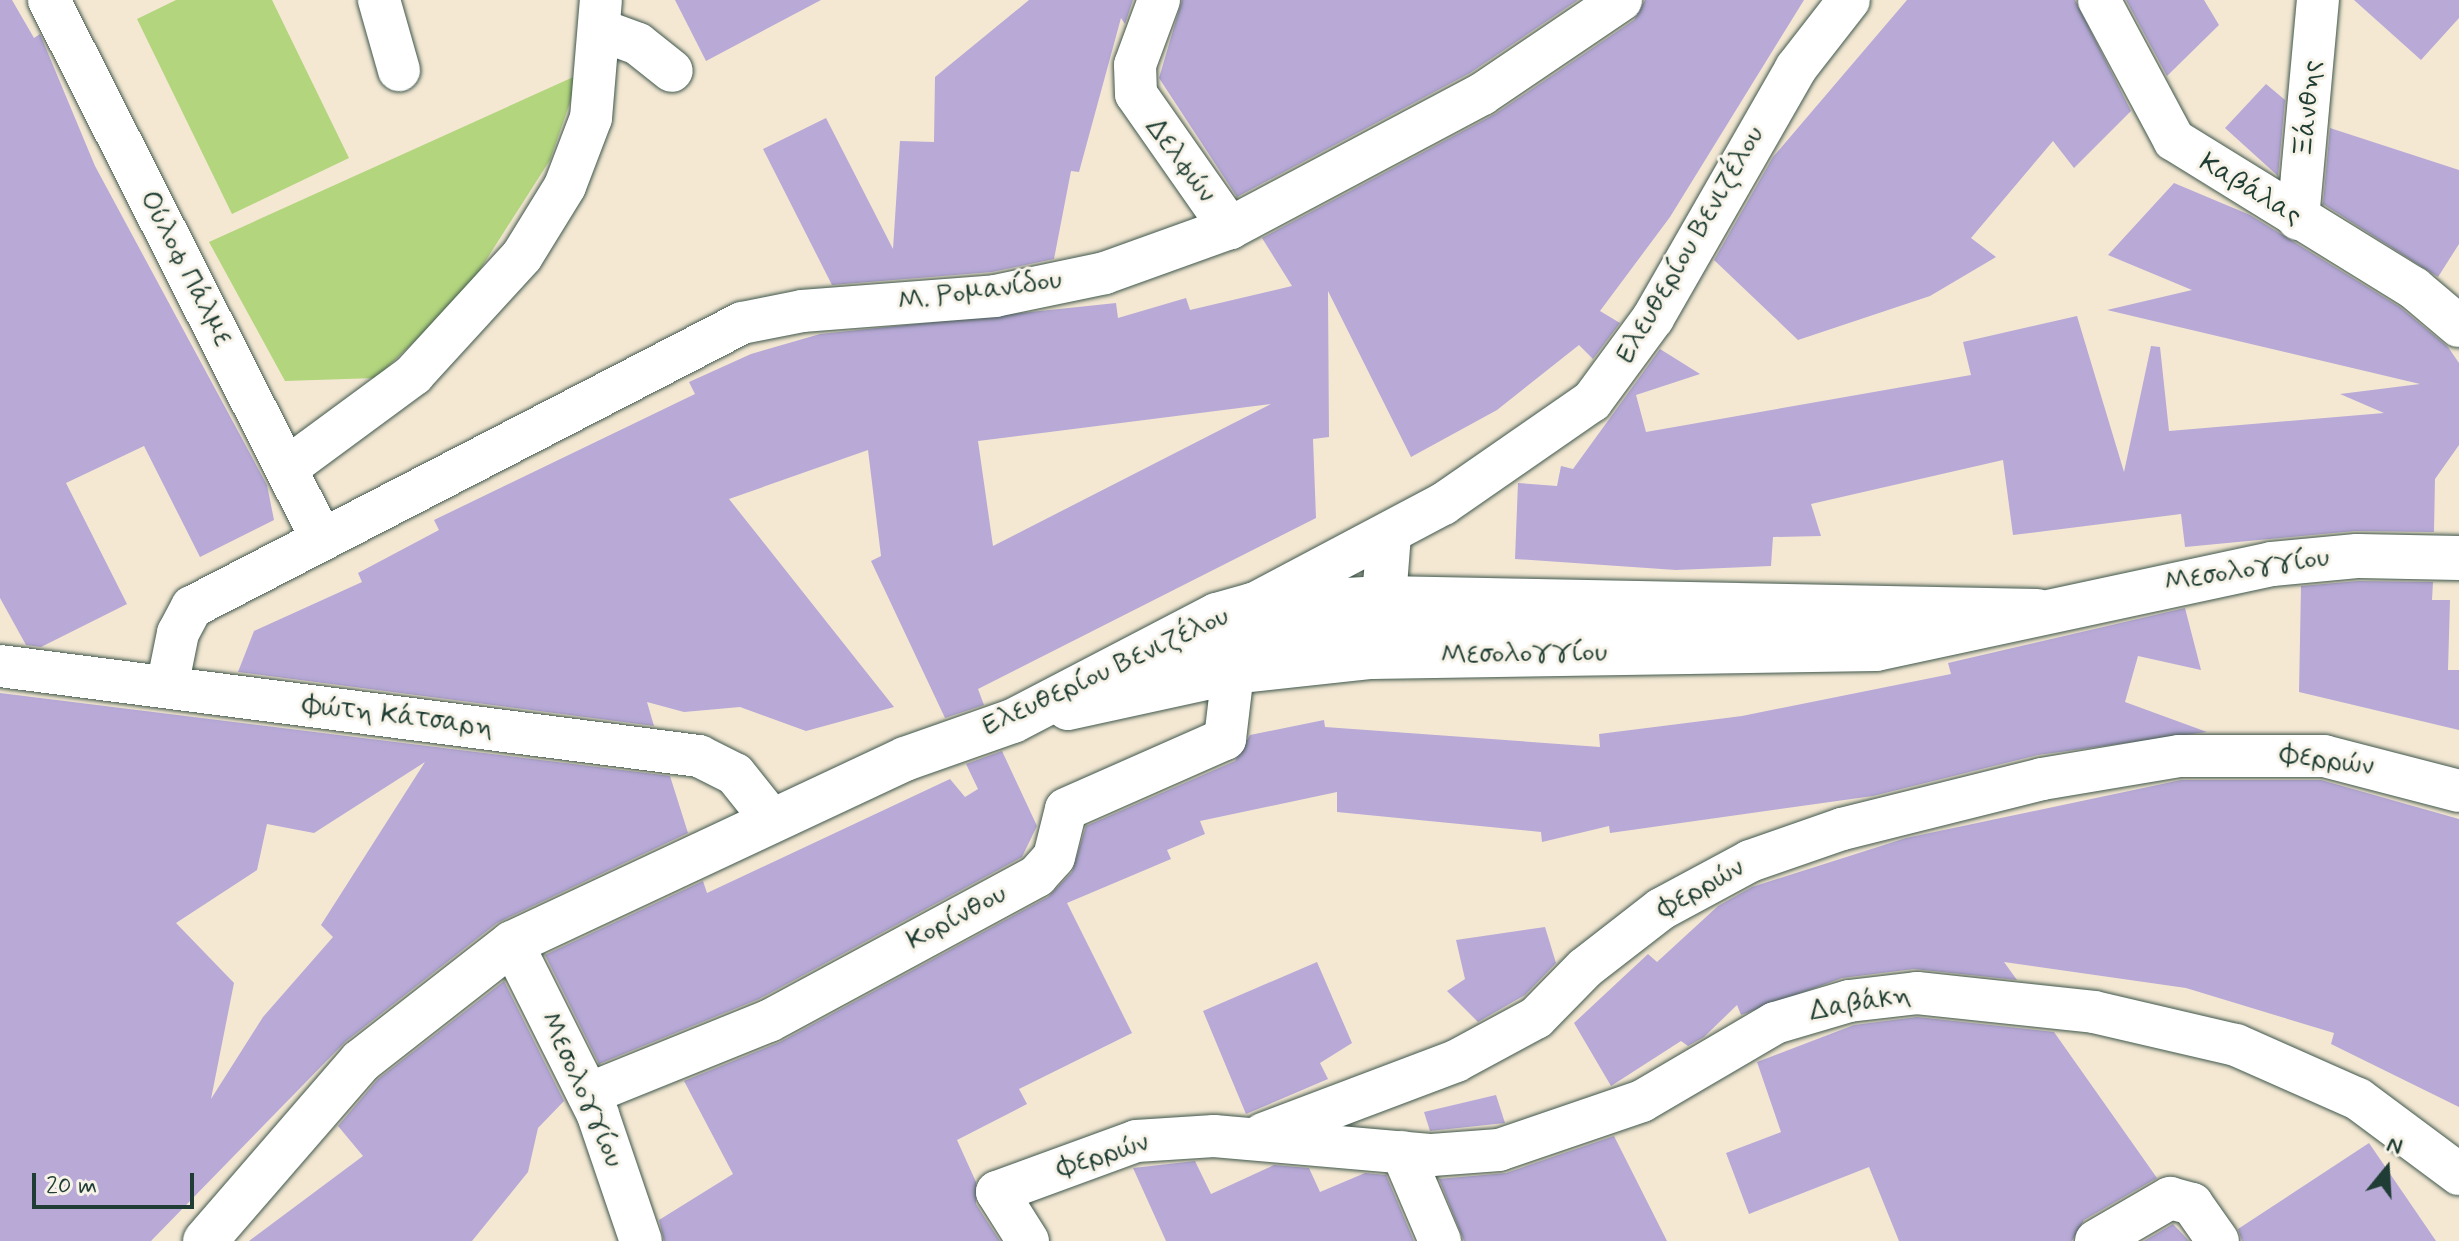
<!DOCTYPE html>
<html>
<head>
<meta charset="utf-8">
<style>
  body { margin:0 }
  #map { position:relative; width:2459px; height:1241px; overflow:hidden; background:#f4e8d3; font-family:Mynerve,sans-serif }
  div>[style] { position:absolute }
  .green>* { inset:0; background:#b3d57e }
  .building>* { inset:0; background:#b8a9d7 }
  .roads { filter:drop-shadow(0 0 2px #3f574c) drop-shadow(0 0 2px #3f574c) }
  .street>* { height:42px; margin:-21px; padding:0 21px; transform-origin:21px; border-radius:21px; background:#fff }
  .secondary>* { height:44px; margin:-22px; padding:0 22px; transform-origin:22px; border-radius:22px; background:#fff }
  span { translate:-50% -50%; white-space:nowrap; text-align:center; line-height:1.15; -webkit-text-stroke:6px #f7f3e8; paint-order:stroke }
  .street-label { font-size:28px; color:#1f3d34 }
  .north { position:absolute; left:2347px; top:1129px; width:80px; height:80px; -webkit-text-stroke:6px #f7f3e8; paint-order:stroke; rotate:18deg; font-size:22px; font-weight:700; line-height:32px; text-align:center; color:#1f3d34 }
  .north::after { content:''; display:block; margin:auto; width:28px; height:36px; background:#1f3d34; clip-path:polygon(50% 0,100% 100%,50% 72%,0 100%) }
  .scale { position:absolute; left:32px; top:1173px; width:162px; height:36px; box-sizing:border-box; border:4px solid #1f3d34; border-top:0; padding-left:10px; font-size:24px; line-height:28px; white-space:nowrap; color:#1f3d34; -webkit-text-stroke:6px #f7f3e8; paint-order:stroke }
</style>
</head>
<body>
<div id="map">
  <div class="green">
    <div style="clip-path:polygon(176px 0,272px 0,349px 158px,232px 214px,137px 19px)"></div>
    <div style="clip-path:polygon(580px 74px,550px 160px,465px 293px,376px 378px,285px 381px,209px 242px)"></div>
  </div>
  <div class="building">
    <div style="clip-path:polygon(0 0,12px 0,34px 38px,40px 34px,95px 166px,267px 485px,274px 520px,200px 557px,144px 446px,66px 483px,127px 604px,41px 647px,26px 645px,0 598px)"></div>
    <div style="clip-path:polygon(675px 0,821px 0,706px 61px)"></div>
    <div style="clip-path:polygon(1029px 0,1133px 0,1125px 24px,1121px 18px,1079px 172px,1071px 171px,1054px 259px,992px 272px,832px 285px,763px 149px,826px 118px,893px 249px,900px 141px,934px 142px,935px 77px)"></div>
    <div style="clip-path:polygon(1182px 0,1578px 0,1470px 73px,1237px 197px,1159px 78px)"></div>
    <div style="clip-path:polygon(evenodd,1645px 0,1804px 0,1670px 217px,1600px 311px,1620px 323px,1593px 359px,1579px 345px,1497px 410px,1411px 457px,1328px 291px,1329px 437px,1313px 439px,1316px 518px,978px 689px,984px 705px,945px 718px,871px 561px,881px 556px,868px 450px,729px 499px,894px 707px,806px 731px,740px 707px,684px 712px,647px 702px,654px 726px,238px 672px,254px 631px,362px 582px,358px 573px,439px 530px,434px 520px,695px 394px,689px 382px,751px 354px,820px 334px,1116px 303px,1118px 318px,1186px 298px,1190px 310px,1292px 286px,1262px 238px,1495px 114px,1634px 20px,1645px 0,1271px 404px,993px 546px,978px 441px,1271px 404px)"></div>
    <div style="clip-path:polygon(1907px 0,2075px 0,2131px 111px,2074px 168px,2053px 141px,1971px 238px,1996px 257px,1930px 296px,1798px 340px,1714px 260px,1773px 157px)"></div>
    <div style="clip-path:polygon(2126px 0,2204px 0,2219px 25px,2167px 76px)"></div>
    <div style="clip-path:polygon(2354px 0,2459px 0,2459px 18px,2421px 60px)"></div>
    <div style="clip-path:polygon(2266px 84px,2285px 100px,2278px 176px,2225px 128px)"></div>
    <div style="clip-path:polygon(2330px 128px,2459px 170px,2459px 244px,2438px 277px,2323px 204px)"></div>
    <div style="clip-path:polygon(2174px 183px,2250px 215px,2400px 307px,2448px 347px,2459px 363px,2459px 445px,2435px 479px,2434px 532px,2355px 531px,2185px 547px,2181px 514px,2013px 535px,2003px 460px,1811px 504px,1821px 536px,1773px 537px,1771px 566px,1676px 570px,1515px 559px,1518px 483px,1557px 486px,1561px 466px,1573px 469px,1660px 349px,1700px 374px,1636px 395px,1646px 432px,1971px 375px,1963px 342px,2077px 316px,2124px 472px,2151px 346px,2160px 347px,2169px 431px,2384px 413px,2340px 394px,2420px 384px,2107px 310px,2192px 290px,2108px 255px)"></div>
    <div style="clip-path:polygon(2358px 581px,2433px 582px,2432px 600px,2450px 600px,2448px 670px,2459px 670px,2459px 730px,2299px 692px,2301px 586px)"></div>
    <div style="clip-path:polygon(2185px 608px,2201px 670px,2138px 656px,2125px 702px,2207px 732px,2038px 755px,1873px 796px,1610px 833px,1609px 826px,1542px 842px,1541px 832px,1337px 812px,1337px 792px,1200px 821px,1205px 834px,1167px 850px,1171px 859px,1067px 903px,1132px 1033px,1019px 1089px,1027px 1104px,957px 1140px,976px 1182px,976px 1204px,1000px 1241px,664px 1241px,659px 1220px,733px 1174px,684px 1081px,780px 1042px,1048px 897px,1072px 872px,1086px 826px,1235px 761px,1250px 735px,1324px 720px,1325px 727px,1600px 747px,1599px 734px,1742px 716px,1951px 674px,1948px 663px)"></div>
    <div style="clip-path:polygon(evenodd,0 693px,670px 776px,688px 833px,497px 923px,345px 1042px,151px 1241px,0 1241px,0 693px,425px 762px,321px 925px,333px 937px,263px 1017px,211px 1099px,234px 983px,176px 923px,257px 870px,267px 824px,314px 833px,425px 762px)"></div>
    <div style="clip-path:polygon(1002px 751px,1037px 826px,1022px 857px,759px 999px,599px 1064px,545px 955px,703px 881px,707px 893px,950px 779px,965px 797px,978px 789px,966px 764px)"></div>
    <div style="clip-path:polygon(2181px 780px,2321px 780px,2459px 819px,2459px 1107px,2331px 1044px,2334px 1033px,2186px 988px,2004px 962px,2017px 980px,1914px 969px,1842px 978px,1741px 1015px,1737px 1005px,1704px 1037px,1688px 1046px,1681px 1041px,1611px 1086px,1574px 1023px,1648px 954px,1657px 962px,1718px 906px,1752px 887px,1906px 838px)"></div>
    <div style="clip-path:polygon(1545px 927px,1556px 963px,1525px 995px,1478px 1022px,1447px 991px,1465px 979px,1456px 940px)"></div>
    <div style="clip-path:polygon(1317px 962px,1352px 1043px,1320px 1063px,1328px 1079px,1246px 1114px,1203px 1011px)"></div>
    <div style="clip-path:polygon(504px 981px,564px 1101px,538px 1128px,528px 1172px,472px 1241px,249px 1241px,363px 1156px,338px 1126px,378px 1079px)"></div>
    <div style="clip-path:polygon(1917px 1017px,2054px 1032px,2157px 1178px,2084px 1220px,2072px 1241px,1899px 1241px,1869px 1167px,1749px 1214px,1726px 1153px,1781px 1132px,1757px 1062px,1854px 1025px)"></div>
    <div style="clip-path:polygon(1496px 1095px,1505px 1123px,1430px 1131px,1424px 1112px)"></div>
    <div style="clip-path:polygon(1614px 1136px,1667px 1241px,1464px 1241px,1439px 1179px,1506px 1173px)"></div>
    <div style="clip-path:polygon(2369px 1143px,2436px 1241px,2242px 1241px,2238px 1229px)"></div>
    <div style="clip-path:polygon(1195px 1161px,1211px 1194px,1274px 1165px,1309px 1168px,1320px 1192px,1365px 1173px,1386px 1175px,1414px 1241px,1166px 1241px,1133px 1168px)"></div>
    <div style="clip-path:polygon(2173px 1224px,2189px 1241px,2144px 1241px)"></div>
  </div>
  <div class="roads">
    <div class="street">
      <div style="left:49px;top:0;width:603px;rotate:63.18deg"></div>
      <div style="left:379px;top:0;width:73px;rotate:74.1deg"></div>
      <div style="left:1159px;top:0;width:69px;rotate:110.3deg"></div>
      <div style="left:1135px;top:65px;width:29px;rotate:88deg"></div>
      <div style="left:1136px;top:94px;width:164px;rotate:55deg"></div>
      <div style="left:2099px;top:0;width:159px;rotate:61.8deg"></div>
      <div style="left:2174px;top:140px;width:282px;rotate:31.7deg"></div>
      <div style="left:2414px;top:288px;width:59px;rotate:40.2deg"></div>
      <div style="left:603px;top:31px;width:37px;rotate:20deg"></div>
      <div style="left:638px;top:44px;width:43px;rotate:38.5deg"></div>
      <div style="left:2298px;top:219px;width:220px;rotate:-84.8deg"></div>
      <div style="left:287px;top:468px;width:157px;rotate:-36.4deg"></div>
      <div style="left:413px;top:375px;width:161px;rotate:-47.5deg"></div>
      <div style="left:522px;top:256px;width:82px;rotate:-58.4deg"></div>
      <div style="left:565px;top:186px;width:73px;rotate:-69.1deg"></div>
      <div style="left:591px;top:118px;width:118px;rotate:-85.2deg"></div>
      <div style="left:1252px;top:605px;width:216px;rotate:-27.9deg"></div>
      <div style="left:1443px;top:504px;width:181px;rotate:-34.7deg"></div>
      <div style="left:1592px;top:401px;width:103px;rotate:-53.7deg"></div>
      <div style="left:1653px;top:318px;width:288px;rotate:-60.2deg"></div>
      <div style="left:1796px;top:68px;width:86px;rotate:-52.1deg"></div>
      <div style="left:1277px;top:619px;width:614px;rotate:0.56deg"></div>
      <div style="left:1891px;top:625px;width:13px;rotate:113deg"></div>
      <div style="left:1886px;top:637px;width:606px;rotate:179.81deg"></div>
      <div style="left:1280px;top:639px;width:95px;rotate:164.8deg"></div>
      <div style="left:1188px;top:664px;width:100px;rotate:-26.8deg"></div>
      <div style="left:0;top:666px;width:705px;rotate:7.34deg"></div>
      <div style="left:699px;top:756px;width:40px;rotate:26.6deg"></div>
      <div style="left:735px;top:774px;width:58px;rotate:51.3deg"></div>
      <div style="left:167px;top:687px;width:55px;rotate:-78.5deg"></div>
      <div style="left:178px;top:633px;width:30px;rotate:-62deg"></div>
      <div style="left:192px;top:607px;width:619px;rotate:-27.31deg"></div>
      <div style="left:742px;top:323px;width:61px;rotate:-11.3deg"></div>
      <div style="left:802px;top:311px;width:194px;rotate:-4.4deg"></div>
      <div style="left:995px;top:296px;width:112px;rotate:-11.8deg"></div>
      <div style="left:1105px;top:273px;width:133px;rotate:-19.8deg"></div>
      <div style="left:1230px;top:228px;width:285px;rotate:-28deg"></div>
      <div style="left:1482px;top:94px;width:168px;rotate:-34.1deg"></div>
      <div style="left:512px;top:943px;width:192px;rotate:63.4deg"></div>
      <div style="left:598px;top:1115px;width:133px;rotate:71.2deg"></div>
      <div style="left:588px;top:1094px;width:195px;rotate:-22deg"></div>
      <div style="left:769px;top:1021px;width:305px;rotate:-28.4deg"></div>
      <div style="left:1037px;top:876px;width:25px;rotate:-48deg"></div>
      <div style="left:1054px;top:857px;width:49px;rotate:-76deg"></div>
      <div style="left:1066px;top:809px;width:174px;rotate:-23.8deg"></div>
      <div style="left:1225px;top:739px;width:67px;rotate:-83.2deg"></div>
      <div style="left:1263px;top:1134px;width:206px;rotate:-20.7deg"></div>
      <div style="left:1456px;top:1061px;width:91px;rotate:-28.3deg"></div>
      <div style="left:1536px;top:1018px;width:70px;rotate:-45.6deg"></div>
      <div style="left:1585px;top:968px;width:96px;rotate:-37.8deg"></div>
      <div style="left:1661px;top:909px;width:101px;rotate:-28.3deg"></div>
      <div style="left:1750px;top:861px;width:97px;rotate:-19.2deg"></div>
      <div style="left:1842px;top:829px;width:206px;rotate:-14deg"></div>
      <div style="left:2042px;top:779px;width:139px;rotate:-9.5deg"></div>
      <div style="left:2179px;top:756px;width:145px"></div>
      <div style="left:2324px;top:756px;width:139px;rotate:14.5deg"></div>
      <div style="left:1402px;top:1152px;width:97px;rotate:66.9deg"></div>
      <div style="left:1028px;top:1241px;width:58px;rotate:-122.3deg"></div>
      <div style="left:997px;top:1192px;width:148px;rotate:-20.1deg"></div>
      <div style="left:1136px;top:1141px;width:78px;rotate:-3.7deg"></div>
      <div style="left:1214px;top:1136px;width:219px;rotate:5deg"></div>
      <div style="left:1432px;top:1155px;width:67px;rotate:-4.3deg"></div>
      <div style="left:1499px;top:1150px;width:151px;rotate:-18.9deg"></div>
      <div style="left:1642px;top:1101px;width:154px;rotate:-30.4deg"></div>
      <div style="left:1775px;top:1023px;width:77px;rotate:-16.6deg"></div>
      <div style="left:1849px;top:1001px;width:68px;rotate:-6.7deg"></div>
      <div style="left:1917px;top:993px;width:178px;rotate:6.1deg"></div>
      <div style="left:2094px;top:1012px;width:146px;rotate:13.1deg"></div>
      <div style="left:2236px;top:1045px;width:133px;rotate:23.9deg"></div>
      <div style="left:2358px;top:1099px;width:126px;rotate:36.6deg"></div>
      <div style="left:2096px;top:1241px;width:86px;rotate:-30.2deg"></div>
      <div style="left:2170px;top:1198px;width:23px;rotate:15deg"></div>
      <div style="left:2192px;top:1204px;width:45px;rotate:54.9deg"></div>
    </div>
    <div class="secondary">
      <div style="left:1384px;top:598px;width:63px;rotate:-85.5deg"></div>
      <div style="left:1068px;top:708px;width:169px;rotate:-12.3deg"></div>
      <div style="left:1233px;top:672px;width:139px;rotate:-6.2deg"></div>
      <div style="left:1371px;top:657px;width:505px;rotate:-0.91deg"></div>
      <div style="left:1876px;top:649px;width:405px;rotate:-12.1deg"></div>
      <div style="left:2272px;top:564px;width:85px;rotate:-5.4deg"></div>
      <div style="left:2357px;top:556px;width:102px;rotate:1.1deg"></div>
      <div style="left:205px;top:1241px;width:238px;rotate:-49.1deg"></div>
      <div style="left:361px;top:1061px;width:192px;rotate:-38deg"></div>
      <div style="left:512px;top:943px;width:434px;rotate:-25.1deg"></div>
      <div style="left:905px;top:759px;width:114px;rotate:-19.4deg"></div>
      <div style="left:1013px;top:721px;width:230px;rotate:-27.5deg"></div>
      <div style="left:1217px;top:615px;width:36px;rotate:-16deg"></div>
      <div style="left:1252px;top:605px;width:132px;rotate:-3deg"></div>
      <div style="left:1384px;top:598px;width:653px;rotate:1.14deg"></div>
    </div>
  </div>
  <div class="street-label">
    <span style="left:2309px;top:109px;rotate:-85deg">Ξάνθης</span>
    <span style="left:1180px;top:161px;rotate:53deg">Δελφών</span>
    <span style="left:2250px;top:190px;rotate:31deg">Καβάλας</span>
    <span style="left:1691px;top:245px;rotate:-60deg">Ελευθερίου Βενιζέλου</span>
    <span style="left:185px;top:269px;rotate:63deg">Ούλοφ Πάλμε</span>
    <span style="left:980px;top:292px;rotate:-8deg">Μ. Ρομανίδου</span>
    <span style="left:2247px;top:571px;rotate:-9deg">Μεσολογγίου</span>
    <span style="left:1524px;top:655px;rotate:-1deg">Μεσολογγίου</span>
    <span style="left:1106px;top:672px;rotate:-25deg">Ελευθερίου Βενιζέλου</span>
    <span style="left:398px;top:717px;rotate:7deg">Φώτη Κάτσαρη</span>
    <span style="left:2327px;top:761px;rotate:8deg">Φερρών</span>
    <span style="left:1701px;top:889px;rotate:-29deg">Φερρών</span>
    <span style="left:957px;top:918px;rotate:-28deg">Κορίνθου</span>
    <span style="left:1860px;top:1004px;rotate:-10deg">Δαβάκη</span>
    <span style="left:581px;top:1090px;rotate:66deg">Μεσολογγίου</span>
    <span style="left:1103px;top:1156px;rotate:-17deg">Φερρών</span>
  </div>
  <div class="north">N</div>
  <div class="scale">20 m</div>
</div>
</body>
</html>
